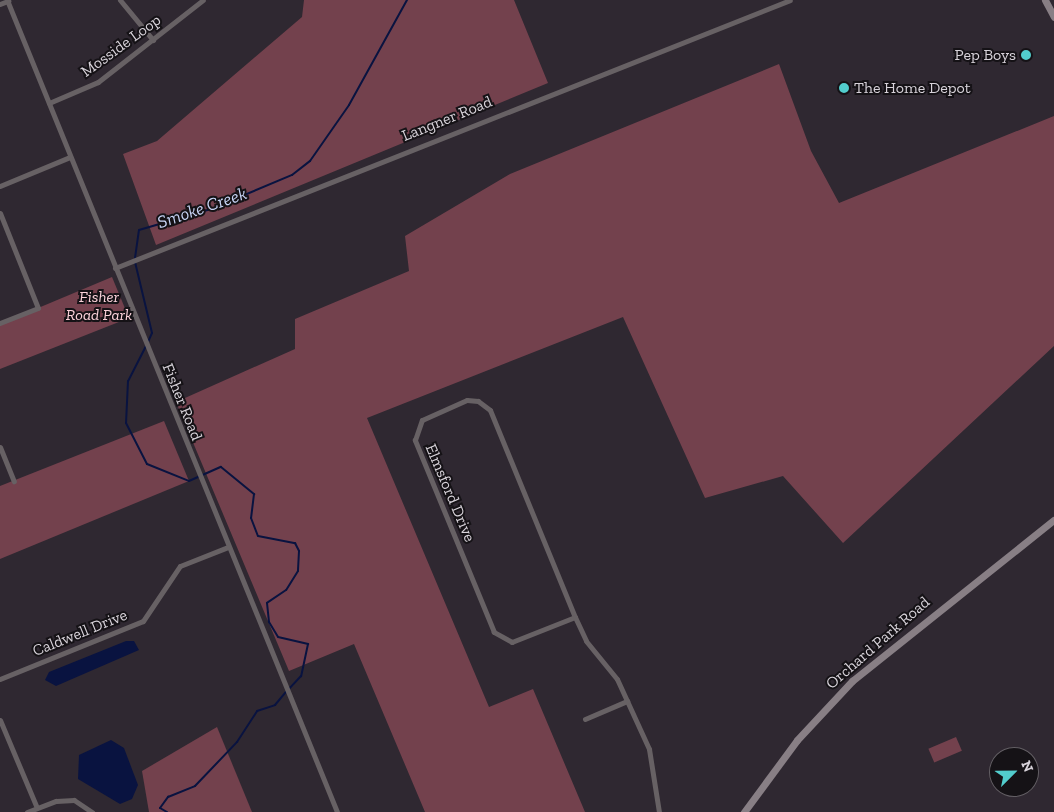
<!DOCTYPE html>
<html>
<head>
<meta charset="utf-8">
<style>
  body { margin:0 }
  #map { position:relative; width:1054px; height:812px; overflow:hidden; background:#2f2831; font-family:"Zilla Slab",serif }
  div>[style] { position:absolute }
  .green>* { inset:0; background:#73414d; transform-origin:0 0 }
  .water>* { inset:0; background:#091340 }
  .stream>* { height:2px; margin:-1px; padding:0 1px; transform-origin:1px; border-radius:1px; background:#091340 }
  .street>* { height:5px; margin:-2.5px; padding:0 2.5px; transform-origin:2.5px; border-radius:2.5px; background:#676164 }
  .secondary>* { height:7px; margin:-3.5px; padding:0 3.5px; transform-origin:3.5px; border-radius:3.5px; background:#887f85 }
  .dots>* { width:14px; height:14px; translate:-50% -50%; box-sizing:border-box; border:2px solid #151216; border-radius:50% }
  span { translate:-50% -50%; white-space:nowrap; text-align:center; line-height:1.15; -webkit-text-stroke:4px #151216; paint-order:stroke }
  .street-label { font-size:16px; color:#d8d3da }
  .poi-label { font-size:16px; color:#d8d3da }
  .right { translate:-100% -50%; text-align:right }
  .left { translate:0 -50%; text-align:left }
  .park-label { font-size:16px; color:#fcd3db; font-style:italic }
  .water-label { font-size:18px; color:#c8d5f6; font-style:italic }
  .north { position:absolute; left:989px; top:747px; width:50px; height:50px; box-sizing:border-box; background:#151216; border:1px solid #635f64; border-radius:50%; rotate:67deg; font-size:14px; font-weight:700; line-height:20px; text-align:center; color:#d8d3da }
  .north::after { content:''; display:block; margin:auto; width:18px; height:22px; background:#52cdcd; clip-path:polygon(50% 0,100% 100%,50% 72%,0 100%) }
</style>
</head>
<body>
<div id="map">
  <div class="green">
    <div style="clip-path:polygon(304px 0,514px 0,548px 83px,156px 245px,123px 154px,157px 141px,302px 17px)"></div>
    <div style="clip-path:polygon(779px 64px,811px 151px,839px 203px,1054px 116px,1054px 346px,843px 543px,783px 476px,705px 498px,623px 317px,367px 418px,489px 707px,533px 689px,585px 812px,425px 812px,354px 644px,289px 671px,176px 402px,295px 349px,295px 319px,409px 271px,405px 236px,510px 174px)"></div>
    <div style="clip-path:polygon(112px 277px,129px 318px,0 369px,0 324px)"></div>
    <div style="clip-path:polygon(164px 421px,189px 481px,0 559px,0 486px)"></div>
    <div style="clip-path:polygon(217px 727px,252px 812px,149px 812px,142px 771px)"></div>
    <div style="left:956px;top:737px;width:15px;height:30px;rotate:67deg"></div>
  </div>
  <div class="water">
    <div style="clip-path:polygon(126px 641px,134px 641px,139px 650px,56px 686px,45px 680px,49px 672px)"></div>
    <div style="clip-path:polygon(111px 740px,124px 748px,138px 785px,132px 799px,120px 804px,78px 779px,79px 755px)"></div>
  </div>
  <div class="stream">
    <div style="left:135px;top:258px;width:28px;rotate:-82deg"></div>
    <div style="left:139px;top:230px;width:75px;rotate:-16.3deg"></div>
    <div style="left:211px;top:209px;width:88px;rotate:-22.8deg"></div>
    <div style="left:292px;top:175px;width:23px;rotate:-38deg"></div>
    <div style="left:310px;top:161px;width:68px;rotate:-55.1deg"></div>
    <div style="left:349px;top:105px;width:120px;rotate:-61.1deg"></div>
    <div style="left:135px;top:262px;width:73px;rotate:76.5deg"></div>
    <div style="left:152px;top:333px;width:10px;rotate:114deg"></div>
    <div style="left:146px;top:346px;width:39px;rotate:117deg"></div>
    <div style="left:128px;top:381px;width:42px;rotate:92.7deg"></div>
    <div style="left:126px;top:423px;width:46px;rotate:62.9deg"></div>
    <div style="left:147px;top:464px;width:45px;rotate:22deg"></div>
    <div style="left:189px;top:481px;width:35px;rotate:-24deg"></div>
    <div style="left:221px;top:467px;width:43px;rotate:39.3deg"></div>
    <div style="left:254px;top:494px;width:24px;rotate:97deg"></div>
    <div style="left:251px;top:518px;width:19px;rotate:69deg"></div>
    <div style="left:258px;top:536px;width:38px;rotate:11deg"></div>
    <div style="left:295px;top:543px;width:9px;rotate:63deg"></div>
    <div style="left:299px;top:551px;width:20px;rotate:93deg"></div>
    <div style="left:298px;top:571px;width:22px;rotate:122deg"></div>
    <div style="left:286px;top:590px;width:23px;rotate:146deg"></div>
    <div style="left:267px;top:603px;width:19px;rotate:84deg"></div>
    <div style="left:269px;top:622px;width:17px;rotate:59deg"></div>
    <div style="left:278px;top:637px;width:31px;rotate:13deg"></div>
    <div style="left:308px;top:644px;width:33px;rotate:102deg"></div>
    <div style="left:301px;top:676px;width:18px;rotate:133deg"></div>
    <div style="left:167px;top:812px;width:8px;rotate:-150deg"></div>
    <div style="left:160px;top:808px;width:14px;rotate:-54deg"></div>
    <div style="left:168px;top:797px;width:29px;rotate:-22deg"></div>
    <div style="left:195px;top:786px;width:61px;rotate:-46.3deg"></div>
    <div style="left:237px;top:742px;width:37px;rotate:-57deg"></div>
    <div style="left:257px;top:711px;width:19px;rotate:-18deg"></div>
    <div style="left:275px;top:705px;width:17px;rotate:-50deg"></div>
  </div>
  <div class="street">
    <div style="left:7px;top:0;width:876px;rotate:67.88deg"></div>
    <div style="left:120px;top:0;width:52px;rotate:50.5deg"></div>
    <div style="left:0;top:4px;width:9px;rotate:-21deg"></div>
    <div style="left:49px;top:103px;width:53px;rotate:-23.2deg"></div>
    <div style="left:98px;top:82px;width:133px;rotate:-38deg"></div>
    <div style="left:0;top:186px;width:76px;rotate:-22.5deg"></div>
    <div style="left:0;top:213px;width:102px;rotate:68.2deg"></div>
    <div style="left:38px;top:308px;width:41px;rotate:158.5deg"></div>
    <div style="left:115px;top:268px;width:726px;rotate:-21.65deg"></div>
    <div style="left:467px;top:400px;width:11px;rotate:5deg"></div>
    <div style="left:478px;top:401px;width:15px;rotate:37deg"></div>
    <div style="left:490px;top:410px;width:224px;rotate:67.7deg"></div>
    <div style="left:575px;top:617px;width:68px;rotate:158.4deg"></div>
    <div style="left:512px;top:642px;width:21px;rotate:-151deg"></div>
    <div style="left:494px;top:632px;width:208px;rotate:-112.4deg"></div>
    <div style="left:415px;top:440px;width:21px;rotate:-71deg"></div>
    <div style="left:422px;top:420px;width:49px;rotate:-24deg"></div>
    <div style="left:0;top:447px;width:37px;rotate:68deg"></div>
    <div style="left:575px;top:617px;width:26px;rotate:65deg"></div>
    <div style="left:586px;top:641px;width:49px;rotate:50.8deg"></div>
    <div style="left:617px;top:679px;width:77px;rotate:65.4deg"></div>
    <div style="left:649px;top:749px;width:64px;rotate:81deg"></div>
    <div style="left:0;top:679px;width:154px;rotate:-22.1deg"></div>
    <div style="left:143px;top:621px;width:66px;rotate:-56.1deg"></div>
    <div style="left:180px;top:566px;width:52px;rotate:-21.6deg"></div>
    <div style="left:585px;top:719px;width:46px;rotate:-23.2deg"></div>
    <div style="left:0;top:720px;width:95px;rotate:67.2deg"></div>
    <div style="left:27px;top:812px;width:31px;rotate:-21deg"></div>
    <div style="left:56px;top:801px;width:18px;rotate:-3deg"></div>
    <div style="left:74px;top:800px;width:22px;rotate:34deg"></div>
  </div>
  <div class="secondary">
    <div style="left:1045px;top:0;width:19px;rotate:62deg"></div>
    <div style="left:744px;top:812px;width:89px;rotate:-53.6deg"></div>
    <div style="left:797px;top:740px;width:81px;rotate:-47deg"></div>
    <div style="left:852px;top:681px;width:258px;rotate:-38.6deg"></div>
  </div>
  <div class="dots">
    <div style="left:1026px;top:55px;background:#52cdcd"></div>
    <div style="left:844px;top:88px;background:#52cdcd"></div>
  </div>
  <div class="street-label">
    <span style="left:121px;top:46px;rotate:-36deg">Mosside Loop</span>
    <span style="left:447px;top:119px;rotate:-22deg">Langner Road</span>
    <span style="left:182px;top:402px;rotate:68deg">Fisher Road</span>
    <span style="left:450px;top:493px;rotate:67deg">Elmsford Drive</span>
    <span style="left:80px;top:633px;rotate:-22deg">Caldwell Drive</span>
    <span style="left:878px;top:643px;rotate:-41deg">Orchard Park Road</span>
  </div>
  <div class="poi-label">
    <span class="right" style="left:1016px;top:55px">Pep Boys</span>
    <span class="left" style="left:854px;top:88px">The Home Depot</span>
  </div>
  <div class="park-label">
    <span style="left:99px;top:306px">Fisher<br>Road Park</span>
  </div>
  <div class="water-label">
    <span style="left:202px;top:208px;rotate:-19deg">Smoke Creek</span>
  </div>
  <div class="north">N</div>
</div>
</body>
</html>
